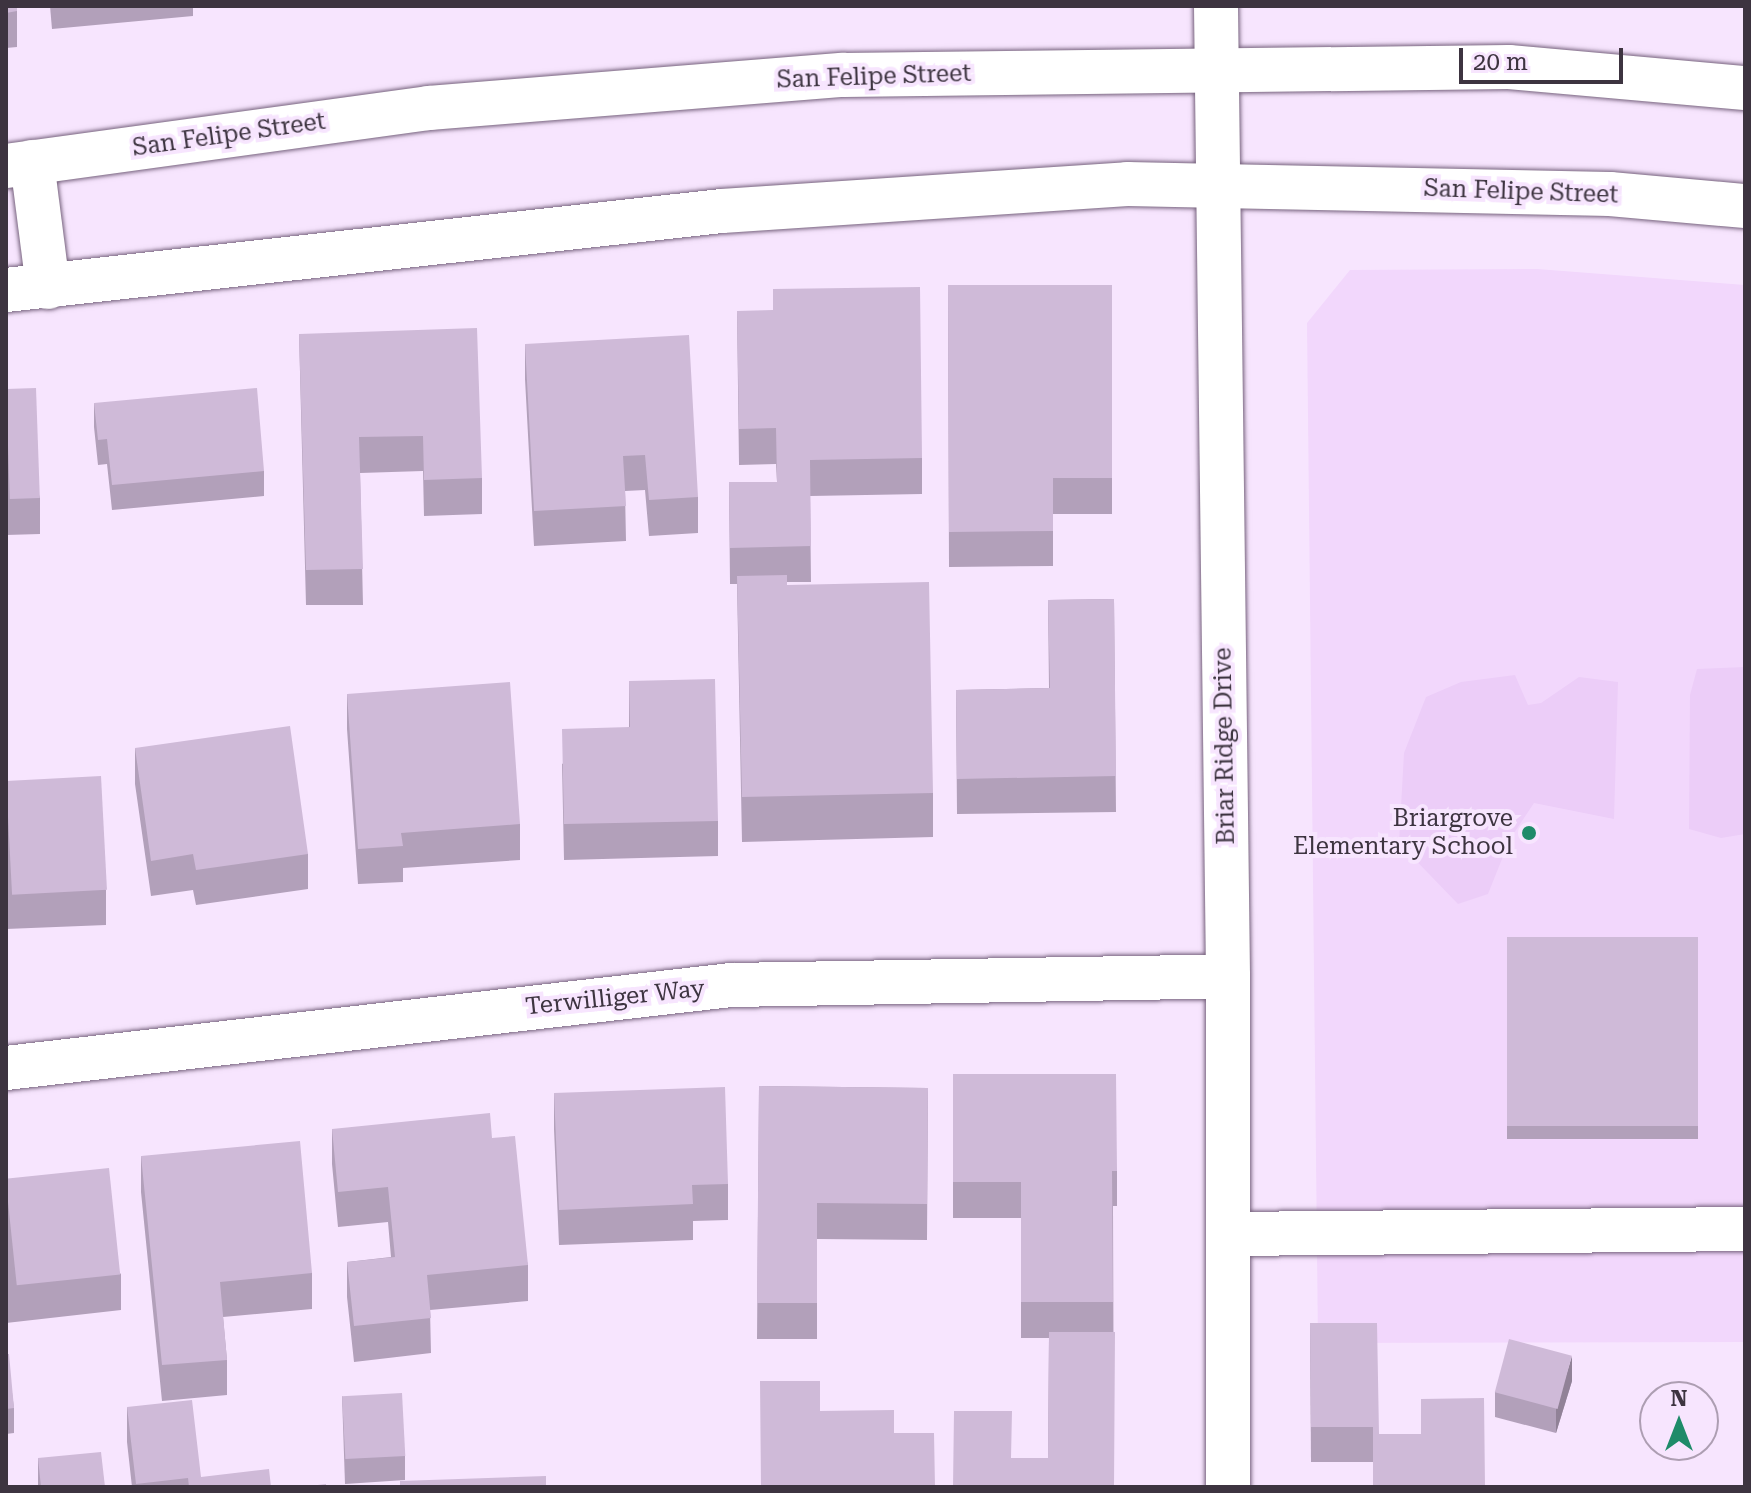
<!DOCTYPE html>
<html>
<head>
<meta charset="utf-8">
<style>
  body { margin:0 }
  #map { position:relative; width:1751px; height:1493px; overflow:hidden; background:#f7e5fe; font-family:"Roboto Serif",serif }
  div>[style] { position:absolute }
  .built>* { inset:0; background:#f2d7fc }
  .green>* { inset:0; background:#eccdf8 }
  .roads { filter:drop-shadow(0 0 2px #77637e) drop-shadow(0 0 2px #77637e) }
  .minor>* { height:44px; margin:-22px; padding:0 22px; transform-origin:22px; border-radius:22px; background:#fff }
  .major>* { height:44px; margin:-22px; padding:0 22px; transform-origin:22px; border-radius:22px; background:#fff }
  .wall>* { inset:0; background:#b2a0ba; transform-origin:0 0 }
  .shaded-wall>* { inset:0; background:#918297 }
  .building>* { inset:0; background:#cfbad8; transform-origin:0 0 }
  .dots>* { width:22px; height:22px; translate:-50% -50%; box-sizing:border-box; border:4px solid #f7e5fe; border-radius:50% }
  span { translate:-50% -50%; white-space:nowrap; text-align:center; line-height:1.15; -webkit-text-stroke:8px #f7e5fe; paint-order:stroke }
  .street-label { font-size:24px; color:#3d3440 }
  .poi-label { font-size:24px; color:#3d3440 }
  .right { translate:-100% -50%; text-align:right }
  .frame { position:absolute; inset:0; border:8px solid #3d3440; pointer-events:none }
  .north { position:absolute; left:1639px; top:1381px; width:80px; height:80px; box-sizing:border-box; background:#f7e5fe; border:2px solid #ad9eb2; border-radius:50%; rotate:0deg; font-size:22px; font-weight:700; line-height:32px; text-align:center; color:#3d3440 }
  .north::after { content:''; display:block; margin:auto; width:28px; height:36px; background:#1e8b69; clip-path:polygon(50% 0,100% 100%,50% 72%,0 100%) }
  .scale { position:absolute; left:1459px; top:48px; width:164px; height:36px; box-sizing:border-box; border:4px solid #3d3440; border-top:0; padding-left:10px; font-size:24px; line-height:28px; white-space:nowrap; color:#3d3440; -webkit-text-stroke:6px #f7e5fe; paint-order:stroke }
</style>
</head>
<body>
<div id="map">
  <div class="built">
    <div style="clip-path:polygon(1537px 269px,1745px 285px,1745px 1342px,1318px 1343px,1307px 323px,1350px 270px)"></div>
  </div>
  <div class="green">
    <div style="clip-path:polygon(1745px 667px,1745px 834px,1721px 838px,1689px 829px,1690px 695px,1697px 669px)"></div>
    <div style="clip-path:polygon(1515px 675px,1528px 705px,1541px 703px,1579px 677px,1618px 682px,1614px 819px,1534px 803px,1510px 839px,1488px 894px,1458px 904px,1399px 843px,1404px 753px,1426px 697px,1461px 682px)"></div>
  </div>
  <div class="roads">
    <div class="minor">
      <div style="left:1216px;top:6px;width:970px;rotate:89.29deg"></div>
      <div style="left:1228px;top:976px;width:511px;rotate:90deg"></div>
      <div style="left:6px;top:1068px;width:730px;rotate:-6.53deg"></div>
      <div style="left:731px;top:985px;width:497px;rotate:-1deg"></div>
      <div style="left:1228px;top:1234px;width:517px;rotate:-0.55deg"></div>
    </div>
    <div class="major">
      <div style="left:32px;top:162px;width:126px;rotate:82.7deg"></div>
      <div style="left:6px;top:166px;width:427px;rotate:-7.8deg"></div>
      <div style="left:429px;top:108px;width:415px;rotate:-4.6deg"></div>
      <div style="left:843px;top:75px;width:666px;rotate:-0.69deg"></div>
      <div style="left:1509px;top:67px;width:237px;rotate:5.1deg"></div>
      <div style="left:6px;top:290px;width:720px;rotate:-6.3deg"></div>
      <div style="left:722px;top:211px;width:406px;rotate:-3.8deg"></div>
      <div style="left:1127px;top:184px;width:483px;rotate:1.2deg"></div>
      <div style="left:1610px;top:194px;width:136px;rotate:5.1deg"></div>
    </div>
  </div>
  <div class="wall">
    <div style="clip-path:polygon(6px 6px,17px 11px,17px 47px,6px 48px)"></div>
    <div style="clip-path:polygon(50px 6px,193px 6px,193px 16px,52px 29px)"></div>
    <div style="clip-path:polygon(948px 285px,1112px 285px,1112px 514px,1053px 514px,1053px 566px,949px 567px)"></div>
    <div style="clip-path:polygon(737px 311px,922px 458px,922px 494px,810px 496px,811px 582px,787px 582px,787px 585px,933px 793px,933px 837px,742px 842px,737px 584px,730px 584px,729px 482px,777px 482px,776px 464px,739px 465px)"></div>
    <div style="clip-path:polygon(299px 334px,482px 478px,482px 514px,424px 516px,423px 471px,360px 473px,363px 605px,306px 605px)"></div>
    <div style="clip-path:polygon(525px 344px,698px 497px,698px 533px,649px 536px,645px 490px,625px 491px,626px 541px,534px 546px,525px 379px)"></div>
    <div style="clip-path:polygon(6px 389px,40px 498px,40px 534px,6px 535px)"></div>
    <div style="clip-path:polygon(94px 403px,264px 471px,264px 496px,112px 510px,107px 464px,98px 465px,94px 427px)"></div>
    <div style="clip-path:polygon(1114px 599px,1116px 812px,957px 814px,956px 690px,1049px 688px,1048px 600px)"></div>
    <div style="clip-path:polygon(629px 681px,718px 821px,718px 856px,564px 860px,562px 764px,629px 727px)"></div>
    <div style="clip-path:polygon(347px 694px,520px 824px,520px 860px,403px 868px,403px 882px,358px 884px,347px 729px)"></div>
    <div style="clip-path:polygon(135px 748px,308px 854px,308px 889px,196px 905px,193px 890px,151px 896px,135px 784px)"></div>
    <div style="clip-path:polygon(6px 780px,106px 890px,106px 925px,6px 929px)"></div>
    <div style="left:1507px;top:937px;width:191px;height:202px"></div>
    <div style="clip-path:polygon(953px 1074px,1117px 1171px,1117px 1206px,1113px 1206px,1114px 1487px,1012px 1458px,1048px 1458px,1049px 1338px,1021px 1338px,1021px 1218px,953px 1218px)"></div>
    <div style="clip-path:polygon(759px 1086px,928px 1088px,927px 1240px,817px 1239px,817px 1339px,757px 1339px)"></div>
    <div style="clip-path:polygon(554px 1093px,728px 1184px,728px 1220px,693px 1221px,693px 1240px,559px 1245px,554px 1129px)"></div>
    <div style="clip-path:polygon(332px 1129px,492px 1138px,528px 1265px,528px 1301px,430px 1310px,431px 1353px,354px 1362px,347px 1297px,347px 1262px,391px 1257px,388px 1222px,338px 1227px,332px 1164px)"></div>
    <div style="clip-path:polygon(141px 1156px,312px 1273px,312px 1309px,223px 1317px,227px 1360px,227px 1395px,162px 1401px,141px 1192px)"></div>
    <div style="clip-path:polygon(6px 1180px,121px 1274px,121px 1310px,6px 1323px)"></div>
    <div style="clip-path:polygon(1310px 1323px,1379px 1434px,1373px 1462px,1311px 1462px)"></div>
    <div style="clip-path:polygon(6px 1329px,7px 1354px,14px 1408px,14px 1433px,6px 1434px)"></div>
    <div style="clip-path:polygon(1572px 1381px,1556px 1433px,1495px 1417px,1495px 1392px)"></div>
    <div style="clip-path:polygon(342px 1396px,405px 1456px,405px 1480px,345px 1484px)"></div>
    <div style="clip-path:polygon(127px 1407px,201px 1477px,271px 1487px,132px 1487px,127px 1442px)"></div>
    <div style="clip-path:polygon(38px 1458px,105px 1487px,38px 1487px)"></div>
  </div>
  <div class="shaded-wall">
    <div style="clip-path:polygon(1572px 1356px,1572px 1381px,1556px 1433px,1556px 1408px)"></div>
  </div>
  <div class="building">
    <div style="clip-path:polygon(6px 6px,17px 6px,17px 11px,6px 13px)"></div>
    <div style="clip-path:polygon(948px 285px,1112px 285px,1112px 478px,1053px 478px,1053px 531px,949px 532px)"></div>
    <div style="clip-path:polygon(920px 287px,922px 458px,810px 460px,811px 546px,730px 548px,729px 482px,777px 482px,776px 428px,739px 429px,737px 311px,773px 310px,773px 289px)"></div>
    <div style="clip-path:polygon(477px 328px,482px 478px,424px 480px,423px 436px,359px 437px,363px 569px,306px 570px,299px 334px)"></div>
    <div style="clip-path:polygon(689px 335px,698px 497px,649px 500px,645px 455px,623px 456px,626px 506px,534px 511px,525px 344px)"></div>
    <div style="left:36px;top:388px;width:110px;height:30px;rotate:88deg"></div>
    <div style="clip-path:polygon(257px 388px,264px 471px,112px 485px,107px 439px,98px 440px,94px 403px)"></div>
    <div style="clip-path:polygon(787px 575px,787px 585px,929px 582px,933px 793px,742px 797px,737px 576px)"></div>
    <div style="clip-path:polygon(1114px 599px,1116px 776px,957px 779px,956px 690px,1050px 688px,1048px 600px)"></div>
    <div style="clip-path:polygon(715px 679px,718px 821px,564px 824px,562px 729px,630px 727px,629px 681px)"></div>
    <div style="clip-path:polygon(510px 682px,520px 824px,401px 833px,403px 846px,358px 849px,347px 694px)"></div>
    <div style="clip-path:polygon(290px 726px,308px 854px,196px 870px,193px 854px,151px 861px,135px 748px)"></div>
    <div style="left:101px;top:776px;width:114px;height:95px;rotate:87deg"></div>
    <div style="left:1507px;top:937px;width:191px;height:189px"></div>
    <div style="clip-path:polygon(953px 1074px,1116px 1074px,1117px 1171px,1112px 1171px,1113px 1302px,1021px 1302px,1021px 1182px,953px 1182px)"></div>
    <div style="clip-path:polygon(759px 1086px,928px 1088px,927px 1204px,817px 1203px,817px 1303px,757px 1303px)"></div>
    <div style="clip-path:polygon(725px 1087px,728px 1184px,692px 1185px,693px 1204px,559px 1210px,554px 1093px)"></div>
    <div style="clip-path:polygon(490px 1113px,492px 1138px,515px 1136px,528px 1265px,427px 1275px,431px 1318px,354px 1326px,347px 1262px,395px 1257px,388px 1187px,338px 1192px,332px 1129px)"></div>
    <div style="clip-path:polygon(300px 1141px,312px 1273px,220px 1282px,227px 1360px,162px 1365px,141px 1156px)"></div>
    <div style="left:109px;top:1168px;width:107px;height:104px;rotate:84deg"></div>
    <div style="clip-path:polygon(1310px 1323px,1377px 1323px,1379px 1434px,1421px 1434px,1421px 1399px,1484px 1398px,1485px 1487px,1373px 1487px,1373px 1427px,1311px 1427px)"></div>
    <div style="clip-path:polygon(1049px 1332px,1115px 1332px,1114px 1487px,953px 1487px,954px 1411px,1012px 1411px,1011px 1458px,1048px 1458px)"></div>
    <div style="left:1509px;top:1339px;width:65px;height:55px;rotate:15deg"></div>
    <div style="clip-path:polygon(6px 1354px,9px 1354px,14px 1408px,6px 1409px)"></div>
    <div style="clip-path:polygon(760px 1381px,820px 1381px,820px 1411px,894px 1410px,894px 1433px,934px 1433px,935px 1487px,761px 1487px)"></div>
    <div style="left:402px;top:1393px;width:63px;height:60px;rotate:87deg"></div>
    <div style="clip-path:polygon(192px 1400px,201px 1477px,269px 1469px,271px 1487px,189px 1487px,188px 1478px,136px 1484px,127px 1407px)"></div>
    <div style="clip-path:polygon(101px 1452px,105px 1487px,41px 1487px,38px 1458px)"></div>
    <div style="clip-path:polygon(546px 1476px,546px 1487px,400px 1487px,400px 1481px)"></div>
    <div style="clip-path:polygon(326px 1484px,326px 1487px,301px 1487px)"></div>
  </div>
  <div class="dots">
    <div style="left:1529px;top:833px;background:#1e8b69"></div>
  </div>
  <div class="street-label">
    <span style="left:874px;top:77px;rotate:-2deg">San Felipe Street</span>
    <span style="left:229px;top:135px;rotate:-8deg">San Felipe Street</span>
    <span style="left:1521px;top:192px;rotate:2deg">San Felipe Street</span>
    <span style="left:1225px;top:746px;rotate:-91deg">Briar Ridge Drive</span>
    <span style="left:615px;top:998px;rotate:-6deg">Terwilliger Way</span>
  </div>
  <div class="poi-label">
    <span class="right" style="left:1513px;top:833px">Briargrove<br>Elementary School</span>
  </div>
  <div class="frame"></div>
  <div class="north">N</div>
  <div class="scale">20 m</div>
</div>
</body>
</html>
